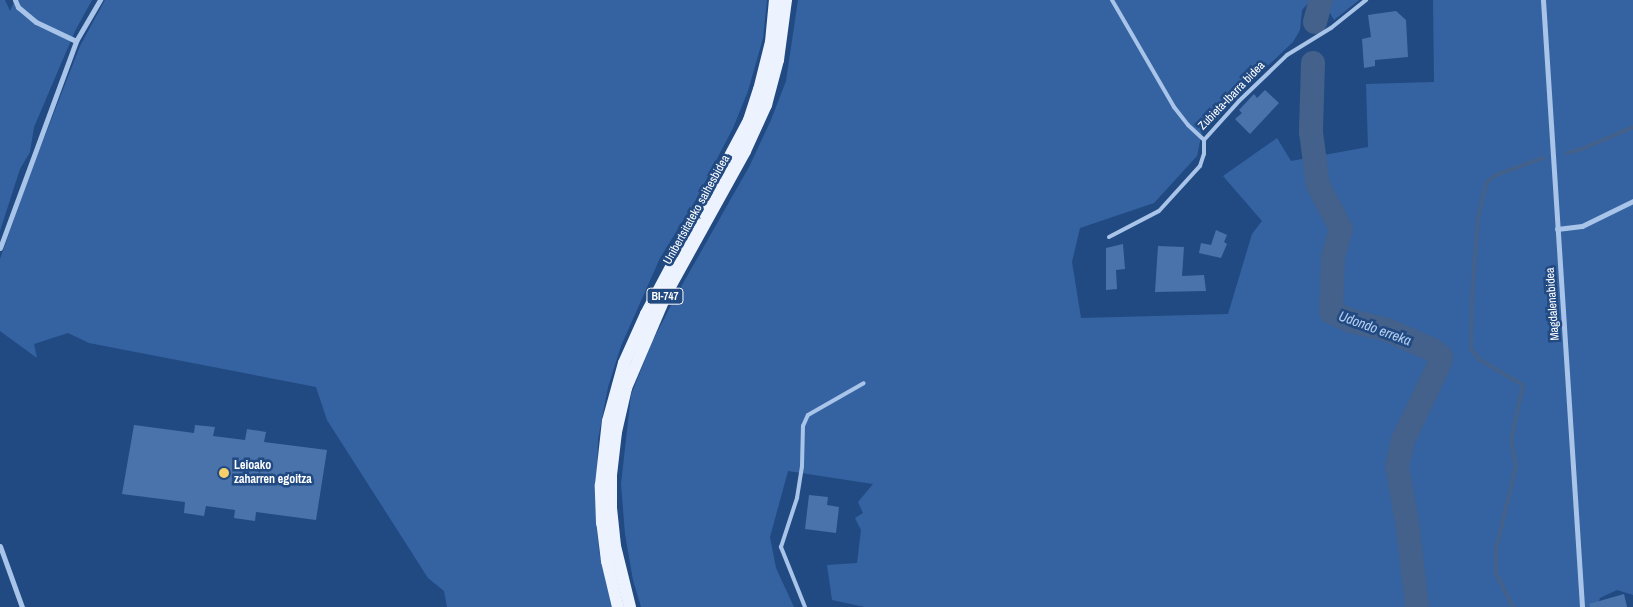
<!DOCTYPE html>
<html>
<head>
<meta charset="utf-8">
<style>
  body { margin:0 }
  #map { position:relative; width:1633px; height:607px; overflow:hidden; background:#214a83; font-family:"Archivo Narrow",sans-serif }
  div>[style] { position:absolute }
  .green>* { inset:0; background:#3563a1 }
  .stream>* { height:4px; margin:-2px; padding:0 2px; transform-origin:2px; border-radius:2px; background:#43618a }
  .river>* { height:24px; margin:-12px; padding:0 12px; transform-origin:12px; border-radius:12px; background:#43618a }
  .building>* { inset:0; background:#4a73ac }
  .lane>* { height:4px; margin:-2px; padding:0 2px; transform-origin:2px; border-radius:2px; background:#a9c4e9 }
  .street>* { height:5px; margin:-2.5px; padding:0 2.5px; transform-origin:2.5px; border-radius:2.5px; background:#a9c4e9 }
  .primary>* { height:12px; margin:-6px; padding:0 6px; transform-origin:6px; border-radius:6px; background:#ecf2fe }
  .dots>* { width:14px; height:14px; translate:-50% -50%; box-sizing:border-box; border:2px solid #214a83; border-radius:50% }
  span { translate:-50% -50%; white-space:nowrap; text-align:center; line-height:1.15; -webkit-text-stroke:5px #214a83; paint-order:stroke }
  .shield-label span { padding:1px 4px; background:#214a83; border:1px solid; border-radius:4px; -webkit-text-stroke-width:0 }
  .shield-label { font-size:11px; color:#fff; font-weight:700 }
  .street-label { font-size:12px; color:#fff }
  .poi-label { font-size:12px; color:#fff; font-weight:700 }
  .left { translate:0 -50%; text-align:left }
  .water-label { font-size:14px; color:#b4cef0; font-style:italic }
</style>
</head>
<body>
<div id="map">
  <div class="green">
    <div style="clip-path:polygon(0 0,5px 0,10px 11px,15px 0,92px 0,75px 31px,34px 127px,30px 152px,20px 169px,0 231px)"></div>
    <div style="clip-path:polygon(105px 0,767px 0,763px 38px,748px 91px,733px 128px,694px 203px,660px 258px,621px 346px,608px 387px,598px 439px,596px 520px,599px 551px,612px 607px,447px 607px,444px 591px,428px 578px,327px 420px,316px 387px,89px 343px,68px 333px,34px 344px,37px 358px,0 331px,0 259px,32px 169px,80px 46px)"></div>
    <div style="clip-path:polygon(798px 0,1311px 0,1302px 10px,1300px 30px,1293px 42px,1203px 127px,1197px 156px,1154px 203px,1080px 228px,1072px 262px,1081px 318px,1228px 314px,1252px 234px,1262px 221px,1223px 176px,1277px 138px,1291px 161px,1368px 147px,1366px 84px,1434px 82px,1433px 0,1633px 0,1633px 595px,1617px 590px,1600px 598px,1597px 607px,865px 607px,832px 600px,827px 565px,857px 563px,861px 530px,855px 518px,863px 513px,858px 502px,873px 484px,788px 471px,770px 537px,776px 568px,794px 607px,641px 607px,633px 580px,625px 534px,621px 484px,631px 395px,652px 342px,677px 294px,749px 167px,771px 120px,786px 81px)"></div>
    <div style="clip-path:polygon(1317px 0,1359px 0,1334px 20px,1326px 6px)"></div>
  </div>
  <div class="stream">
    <div style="left:1567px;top:153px;width:16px;rotate:-15deg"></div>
    <div style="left:1582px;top:149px;width:56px;rotate:-23.3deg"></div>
    <div style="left:1513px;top:607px;width:37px;rotate:-117deg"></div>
    <div style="left:1496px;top:574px;width:25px;rotate:-90deg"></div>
    <div style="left:1496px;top:549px;width:85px;rotate:-76.5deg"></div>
    <div style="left:1516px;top:466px;width:26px;rotate:-101deg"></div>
    <div style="left:1511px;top:440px;width:56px;rotate:-77.7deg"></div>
    <div style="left:1523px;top:385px;width:50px;rotate:-149.8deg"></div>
    <div style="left:1480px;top:360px;width:14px;rotate:-129deg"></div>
    <div style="left:1471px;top:349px;width:52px;rotate:-88.9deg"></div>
    <div style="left:1472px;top:297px;width:79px;rotate:-85.7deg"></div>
    <div style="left:1478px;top:218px;width:36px;rotate:-77deg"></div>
    <div style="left:1486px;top:183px;width:13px;rotate:-39deg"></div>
    <div style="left:1496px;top:175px;width:50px;rotate:-19.9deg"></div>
  </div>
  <div class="river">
    <div style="left:1315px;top:22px;width:23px;rotate:-75deg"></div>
    <div style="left:1313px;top:63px;width:69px;rotate:91.7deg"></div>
    <div style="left:1311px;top:132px;width:53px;rotate:82.5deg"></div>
    <div style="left:1318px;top:185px;width:50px;rotate:62.4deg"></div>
    <div style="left:1341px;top:229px;width:29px;rotate:106deg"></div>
    <div style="left:1333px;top:257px;width:55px;rotate:92.1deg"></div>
    <div style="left:1331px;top:312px;width:22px;rotate:24deg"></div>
    <div style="left:1351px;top:321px;width:37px;rotate:14deg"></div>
    <div style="left:1387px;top:330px;width:50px;rotate:23.5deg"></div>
    <div style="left:1433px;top:350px;width:11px;rotate:41deg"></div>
    <div style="left:1441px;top:357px;width:8px;rotate:104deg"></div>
    <div style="left:1439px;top:365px;width:83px;rotate:115.6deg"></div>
    <div style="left:1403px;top:440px;width:26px;rotate:103deg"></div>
    <div style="left:1397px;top:465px;width:65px;rotate:80.2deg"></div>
    <div style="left:1408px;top:529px;width:79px;rotate:83.4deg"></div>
  </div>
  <div class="building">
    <div style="clip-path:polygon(1396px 11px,1406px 20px,1408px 57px,1375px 60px,1375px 66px,1364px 68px,1362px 39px,1371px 37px,1368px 15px)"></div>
    <div style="clip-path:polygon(1265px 90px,1279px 103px,1250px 134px,1235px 119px,1242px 113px,1239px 110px,1254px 94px,1257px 98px)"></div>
    <div style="clip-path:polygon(1216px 230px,1227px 235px,1224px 242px,1227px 244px,1221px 258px,1199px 253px,1201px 243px,1211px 245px)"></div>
    <div style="clip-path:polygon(1123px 244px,1125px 269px,1116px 270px,1117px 289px,1106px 290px,1106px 248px)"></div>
    <div style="clip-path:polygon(1158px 246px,1184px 247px,1182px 276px,1204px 275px,1206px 291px,1155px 292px)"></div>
    <div style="clip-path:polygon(134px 425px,194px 433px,195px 425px,215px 427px,213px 436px,245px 440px,247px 429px,266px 432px,264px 442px,327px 450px,316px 520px,256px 512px,255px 521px,234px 518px,235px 510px,206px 506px,204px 516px,184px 513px,185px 502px,122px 494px)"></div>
    <div style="clip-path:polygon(809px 495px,828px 497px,827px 505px,839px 507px,836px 533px,805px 529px)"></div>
    <div style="clip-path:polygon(1624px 594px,1627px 607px,1590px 607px,1589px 604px)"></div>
  </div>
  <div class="lane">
    <div style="left:1112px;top:0;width:124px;rotate:59.9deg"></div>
    <div style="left:1174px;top:107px;width:23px;rotate:52deg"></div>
    <div style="left:1188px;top:125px;width:22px;rotate:43deg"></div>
    <div style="left:1109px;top:237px;width:56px;rotate:-27.5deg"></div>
    <div style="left:1159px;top:211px;width:61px;rotate:-47.7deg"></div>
    <div style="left:1200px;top:166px;width:13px;rotate:-72deg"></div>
    <div style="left:1204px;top:154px;width:14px;rotate:-90deg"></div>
    <div style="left:1204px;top:140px;width:52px;rotate:-48.1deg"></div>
    <div style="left:1239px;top:101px;width:66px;rotate:-43.8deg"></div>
    <div style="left:1287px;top:55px;width:52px;rotate:-31.5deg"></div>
    <div style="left:1331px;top:28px;width:45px;rotate:-38.7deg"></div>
    <div style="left:805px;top:607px;width:65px;rotate:-111.8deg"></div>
    <div style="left:781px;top:547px;width:52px;rotate:-71.9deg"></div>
    <div style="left:797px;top:498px;width:32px;rotate:-81deg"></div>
    <div style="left:802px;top:466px;width:40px;rotate:-88.6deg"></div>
    <div style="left:803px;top:426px;width:12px;rotate:-66deg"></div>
    <div style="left:808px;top:415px;width:64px;rotate:-29.7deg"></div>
  </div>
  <div class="street">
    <div style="left:15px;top:0;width:8px;rotate:67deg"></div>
    <div style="left:18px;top:7px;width:23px;rotate:40deg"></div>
    <div style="left:36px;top:22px;width:44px;rotate:25.4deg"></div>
    <div style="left:1543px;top:0;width:608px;rotate:86.32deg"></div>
    <div style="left:1557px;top:229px;width:25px;rotate:-7deg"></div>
    <div style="left:1582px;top:226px;width:57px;rotate:-26.1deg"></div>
    <div style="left:0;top:248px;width:221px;rotate:-69.8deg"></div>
    <div style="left:76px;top:41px;width:48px;rotate:-59.7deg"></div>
    <div style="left:0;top:546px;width:65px;rotate:70.2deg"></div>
  </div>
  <div class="primary">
    <div style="left:618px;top:607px;width:47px;rotate:-103.4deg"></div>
    <div style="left:607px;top:561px;width:38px;rotate:-97deg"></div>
    <div style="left:602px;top:523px;width:38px;rotate:-92deg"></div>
    <div style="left:601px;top:485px;width:64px;rotate:-83.8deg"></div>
    <div style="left:608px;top:421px;width:60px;rotate:-74.6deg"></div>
    <div style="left:624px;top:363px;width:54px;rotate:-65.8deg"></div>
    <div style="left:646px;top:314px;width:220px;rotate:-62deg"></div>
    <div style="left:749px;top:120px;width:32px;rotate:-72deg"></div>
    <div style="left:759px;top:90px;width:49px;rotate:-76deg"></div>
    <div style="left:771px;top:42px;width:42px;rotate:-84.6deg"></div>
    <div style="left:630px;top:607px;width:63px;rotate:-103.8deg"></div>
    <div style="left:615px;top:546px;width:38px;rotate:-96deg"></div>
    <div style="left:611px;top:508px;width:33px;rotate:-90deg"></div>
    <div style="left:611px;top:475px;width:43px;rotate:-83.4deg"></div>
    <div style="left:616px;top:432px;width:45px;rotate:-77.2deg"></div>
    <div style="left:626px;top:388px;width:104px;rotate:-66.9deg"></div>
    <div style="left:667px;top:292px;width:161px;rotate:-61deg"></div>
    <div style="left:745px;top:151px;width:51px;rotate:-65.5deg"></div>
    <div style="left:766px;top:105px;width:47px;rotate:-75.1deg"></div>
    <div style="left:778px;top:60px;width:61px;rotate:-82.4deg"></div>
  </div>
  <div class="dots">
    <div style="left:224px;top:473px;background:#f5d06a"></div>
  </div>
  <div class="shield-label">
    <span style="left:665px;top:296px">BI-747</span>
  </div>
  <div class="street-label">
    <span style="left:1232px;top:96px;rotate:-46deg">Zubieta-Ibarra bidea</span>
    <span style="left:697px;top:210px;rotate:-61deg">Unibertsitateko saihesbidea</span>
    <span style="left:1553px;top:304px;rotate:-94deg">Magdalenabidea</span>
  </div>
  <div class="poi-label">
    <span class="left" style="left:234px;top:473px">Leioako<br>zaharren egoitza</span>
  </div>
  <div class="water-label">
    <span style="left:1375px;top:328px;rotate:20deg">Udondo erreka</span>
  </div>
</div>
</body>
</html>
